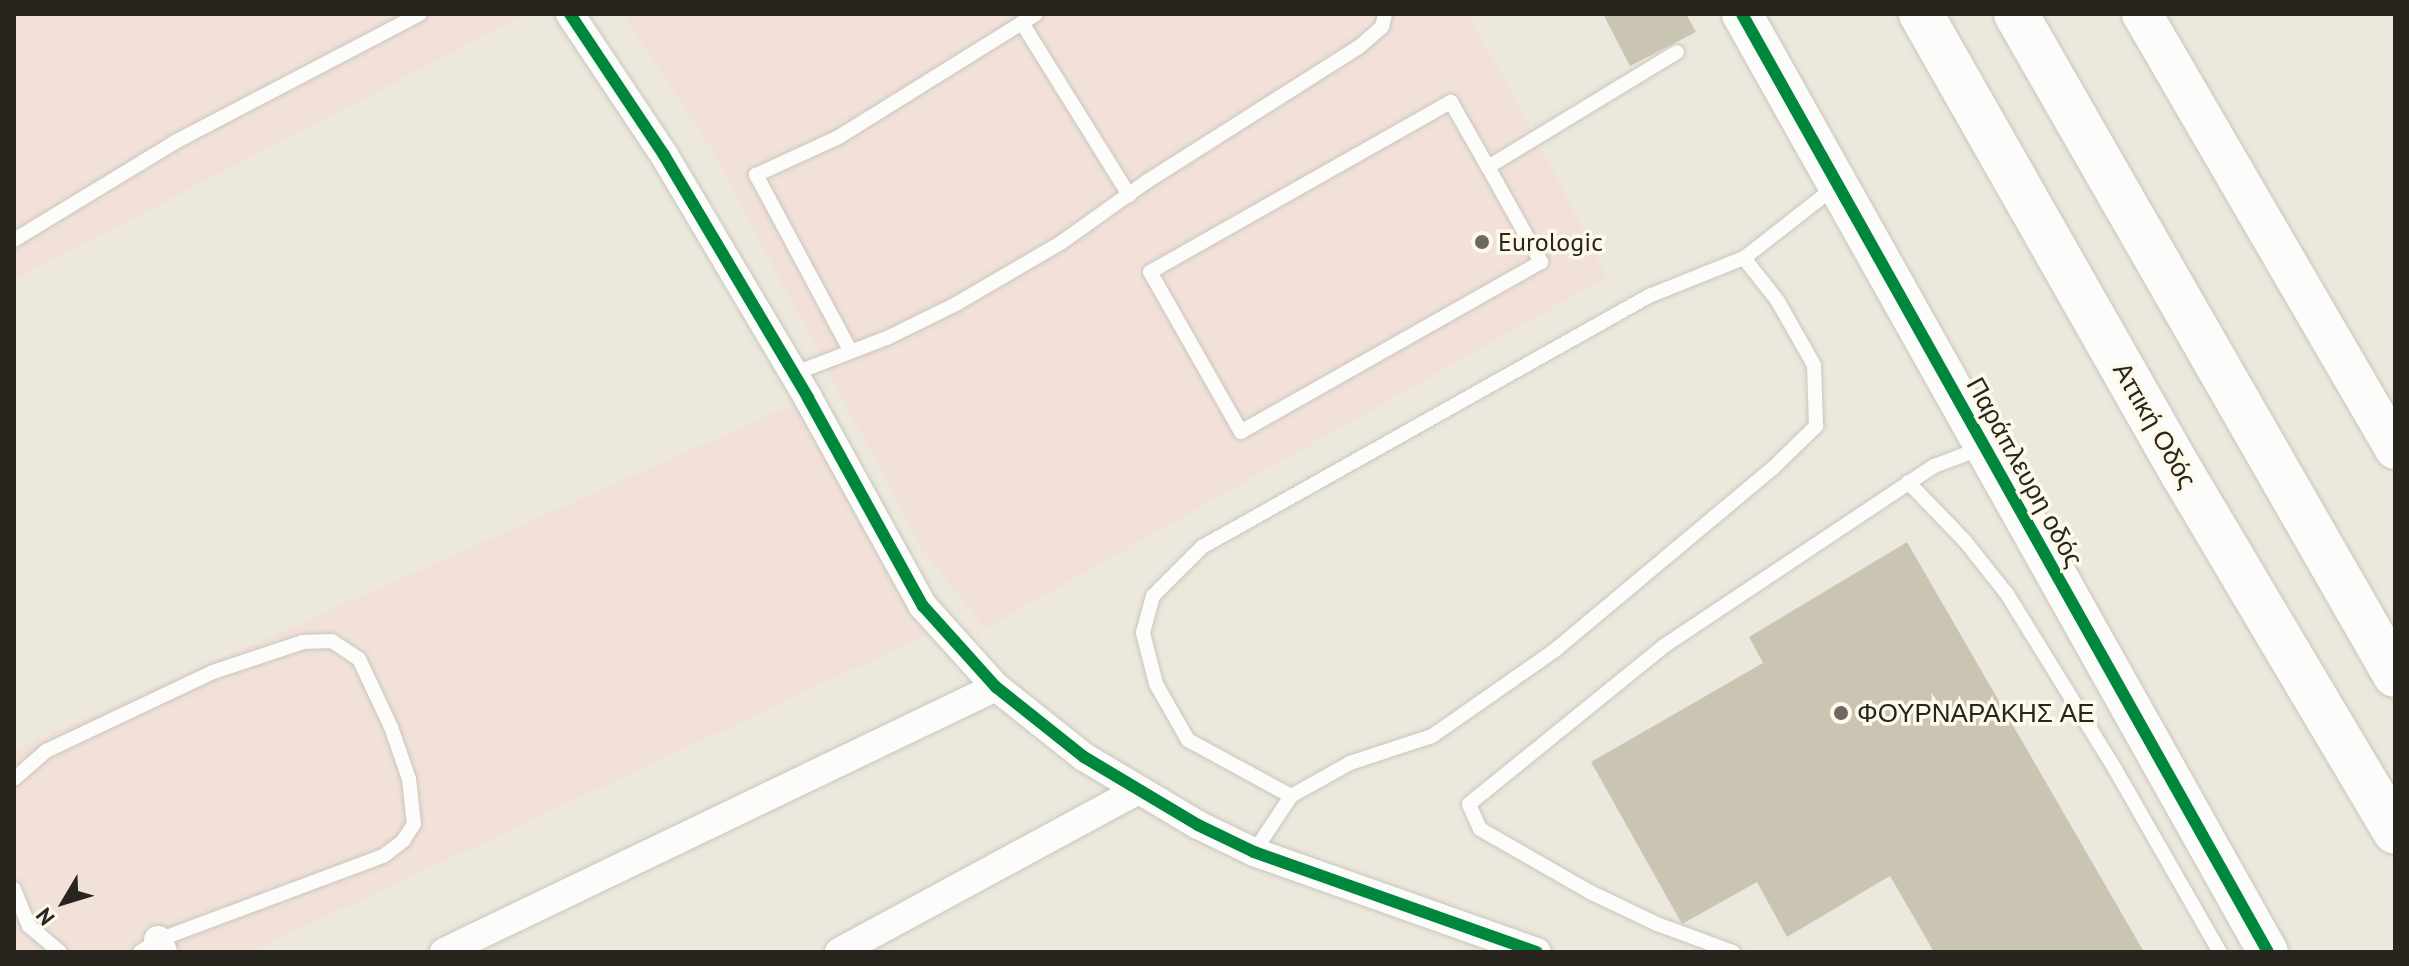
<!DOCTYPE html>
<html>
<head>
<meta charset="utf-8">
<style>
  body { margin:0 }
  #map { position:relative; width:2409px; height:966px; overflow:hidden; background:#ece8dd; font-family:"PT Sans",sans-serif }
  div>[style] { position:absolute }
  .industrial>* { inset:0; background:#f2e1d9 }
  .building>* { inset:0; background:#cac5b3 }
  .roads { filter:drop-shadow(0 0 2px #c9c6bd) drop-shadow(0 0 2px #c9c6bd) }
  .lane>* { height:14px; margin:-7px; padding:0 7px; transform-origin:7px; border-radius:7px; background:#fcfcfa }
  .street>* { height:28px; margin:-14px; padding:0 14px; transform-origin:14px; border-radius:14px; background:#fcfcfa }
  .secondary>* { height:40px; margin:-20px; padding:0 20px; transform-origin:20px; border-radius:20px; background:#fcfcfa }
  .highway>* { height:44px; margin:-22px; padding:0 22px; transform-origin:22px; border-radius:22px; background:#fcfcfa }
  .cycleway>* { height:12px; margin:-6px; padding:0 6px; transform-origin:6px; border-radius:6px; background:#00873e }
  .dots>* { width:22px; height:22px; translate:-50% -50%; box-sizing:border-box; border:4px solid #fef9e9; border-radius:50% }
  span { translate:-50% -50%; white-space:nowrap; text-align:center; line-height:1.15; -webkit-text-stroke:7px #fef9e9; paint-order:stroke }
  .poi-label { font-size:26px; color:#28251e }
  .left { translate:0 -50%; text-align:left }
  .street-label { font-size:26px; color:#28251e }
  .frame { position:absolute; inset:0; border:16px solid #28251e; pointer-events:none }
  .north { position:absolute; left:24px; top:862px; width:80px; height:80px; -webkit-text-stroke:6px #fef9e9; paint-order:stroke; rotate:232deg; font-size:22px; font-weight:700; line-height:32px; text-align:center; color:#28251e }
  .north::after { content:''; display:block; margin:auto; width:28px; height:36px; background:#28251e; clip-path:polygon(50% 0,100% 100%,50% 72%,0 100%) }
</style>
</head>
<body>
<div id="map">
  <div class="industrial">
    <div style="clip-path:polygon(14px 14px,527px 14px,14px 280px)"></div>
    <div style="clip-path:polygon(622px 14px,1468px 14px,1535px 135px,1607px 277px,985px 629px,922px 549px,709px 145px)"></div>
    <div style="clip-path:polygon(808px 398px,935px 631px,250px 952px,14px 952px,14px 750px)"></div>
  </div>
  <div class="building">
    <div style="clip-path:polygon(1603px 14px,1686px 14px,1696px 32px,1630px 66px)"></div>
    <div style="clip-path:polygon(1907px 542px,2144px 952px,1934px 952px,1890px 876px,1787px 937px,1757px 882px,1682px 924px,1591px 762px,1763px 663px,1749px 637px)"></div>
  </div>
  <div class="roads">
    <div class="lane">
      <div style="left:1022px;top:23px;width:203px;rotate:58.1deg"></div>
      <div style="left:1488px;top:167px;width:109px;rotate:60.8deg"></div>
      <div style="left:1541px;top:262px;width:345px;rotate:150.5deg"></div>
      <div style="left:1241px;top:432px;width:184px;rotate:-119.6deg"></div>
      <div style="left:1150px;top:272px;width:346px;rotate:-29.5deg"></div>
      <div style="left:1451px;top:102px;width:75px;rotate:60.4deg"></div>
      <div style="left:1488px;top:167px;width:221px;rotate:-31.3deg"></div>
      <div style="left:14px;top:240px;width:188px;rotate:-31.3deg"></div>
      <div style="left:175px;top:142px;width:276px;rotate:-27.6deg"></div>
      <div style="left:850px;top:350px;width:199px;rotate:-118.2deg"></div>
      <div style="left:756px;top:175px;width:89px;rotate:-24.6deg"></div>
      <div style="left:837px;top:138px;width:234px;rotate:-31.9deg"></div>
      <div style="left:793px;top:374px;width:101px;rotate:-21deg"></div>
      <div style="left:887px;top:338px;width:77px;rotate:-26.2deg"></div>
      <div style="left:956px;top:304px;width:123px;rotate:-30.3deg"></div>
      <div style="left:1062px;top:242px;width:103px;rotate:-35.5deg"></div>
      <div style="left:1146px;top:182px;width:252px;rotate:-32.4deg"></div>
      <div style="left:1359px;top:47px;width:30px;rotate:-41deg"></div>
      <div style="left:1382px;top:27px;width:13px;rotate:-77deg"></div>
      <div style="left:1908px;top:482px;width:81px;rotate:46deg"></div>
      <div style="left:1964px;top:540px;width:69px;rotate:51.5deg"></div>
      <div style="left:2007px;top:594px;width:206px;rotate:58.3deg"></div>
      <div style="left:2115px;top:769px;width:211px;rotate:60.2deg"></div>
      <div style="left:14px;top:779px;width:43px;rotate:-41.2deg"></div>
      <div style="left:46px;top:751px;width:185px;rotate:-25.3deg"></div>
      <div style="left:213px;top:672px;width:95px;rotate:-18.4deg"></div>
      <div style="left:303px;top:642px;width:29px;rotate:-2deg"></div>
      <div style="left:332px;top:641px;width:32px;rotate:34deg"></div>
      <div style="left:359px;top:659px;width:75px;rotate:64.8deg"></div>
      <div style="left:391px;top:727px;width:55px;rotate:70.9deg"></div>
      <div style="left:409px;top:779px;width:45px;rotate:83.7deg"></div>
      <div style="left:414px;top:824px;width:20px;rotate:123deg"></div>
      <div style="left:403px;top:841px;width:25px;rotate:143deg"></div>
      <div style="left:383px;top:856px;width:240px;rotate:159.5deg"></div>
      <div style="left:158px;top:940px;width:22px;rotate:146deg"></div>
      <div style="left:1291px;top:796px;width:117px;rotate:-151.5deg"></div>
      <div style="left:1188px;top:740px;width:64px;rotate:-119.7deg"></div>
      <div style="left:1156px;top:684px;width:53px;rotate:-104.3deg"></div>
      <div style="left:1143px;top:633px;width:38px;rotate:-75deg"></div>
      <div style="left:1153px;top:596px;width:69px;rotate:-45deg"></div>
      <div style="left:1202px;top:547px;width:513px;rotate:-29.32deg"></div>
      <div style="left:1649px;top:296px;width:102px;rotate:-21.8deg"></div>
      <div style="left:1744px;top:258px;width:117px;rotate:-38deg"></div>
      <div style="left:1254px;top:852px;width:67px;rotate:-56.5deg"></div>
      <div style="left:1291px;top:796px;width:68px;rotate:-29.2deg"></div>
      <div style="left:1350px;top:763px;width:86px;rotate:-18.2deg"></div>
      <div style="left:1432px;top:736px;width:149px;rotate:-34.9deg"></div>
      <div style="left:1554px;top:651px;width:284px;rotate:-39.9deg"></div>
      <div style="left:1772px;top:469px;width:62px;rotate:-44.3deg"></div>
      <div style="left:1816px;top:426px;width:61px;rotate:-91.9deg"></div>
      <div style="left:1814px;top:365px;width:75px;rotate:-119.6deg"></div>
      <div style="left:1777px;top:300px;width:53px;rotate:-128.2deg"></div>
      <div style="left:14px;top:889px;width:40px;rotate:68deg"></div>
      <div style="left:29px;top:926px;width:40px;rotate:40deg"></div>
      <div style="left:1733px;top:952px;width:81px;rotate:-159.8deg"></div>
      <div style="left:1657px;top:924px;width:74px;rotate:-154.5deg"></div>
      <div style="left:1590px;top:892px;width:127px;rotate:-150.2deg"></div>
      <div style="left:1480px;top:829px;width:27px;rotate:-114deg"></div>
      <div style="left:1469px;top:804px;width:251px;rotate:-39deg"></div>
      <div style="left:1664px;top:646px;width:324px;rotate:-33.7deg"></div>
      <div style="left:1934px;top:466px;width:51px;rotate:-20.6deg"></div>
    </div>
    <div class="street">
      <div style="left:570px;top:14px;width:169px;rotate:56.3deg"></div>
      <div style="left:664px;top:155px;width:282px;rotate:59.3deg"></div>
      <div style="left:808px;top:398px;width:238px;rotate:61.1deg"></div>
      <div style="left:923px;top:606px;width:109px;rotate:48deg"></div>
      <div style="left:996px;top:687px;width:112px;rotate:38.5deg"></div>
      <div style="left:1084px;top:757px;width:133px;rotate:30.8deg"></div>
      <div style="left:1198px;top:825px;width:62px;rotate:25.7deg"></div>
      <div style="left:1254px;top:852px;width:300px;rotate:19.5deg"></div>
      <div style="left:158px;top:940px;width:13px;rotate:67deg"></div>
      <div style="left:444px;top:952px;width:612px;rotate:-25.64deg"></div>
      <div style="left:839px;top:952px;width:339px;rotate:-28.4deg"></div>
    </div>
    <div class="secondary">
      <div style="left:1742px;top:14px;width:1075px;rotate:60.72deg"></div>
      <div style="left:2142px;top:14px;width:503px;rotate:59.82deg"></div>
    </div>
    <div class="highway">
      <div style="left:1921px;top:14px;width:528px;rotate:60.38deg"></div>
      <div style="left:2182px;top:473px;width:417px;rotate:59.3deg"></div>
      <div style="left:2016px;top:14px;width:762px;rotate:60.17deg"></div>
    </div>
  </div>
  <div class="cycleway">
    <div style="left:570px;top:14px;width:169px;rotate:56.3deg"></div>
    <div style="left:664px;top:155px;width:282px;rotate:59.3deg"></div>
    <div style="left:808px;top:398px;width:238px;rotate:61.1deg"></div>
    <div style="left:923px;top:606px;width:109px;rotate:48deg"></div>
    <div style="left:996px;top:687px;width:112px;rotate:38.5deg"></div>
    <div style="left:1084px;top:757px;width:133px;rotate:30.8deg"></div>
    <div style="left:1198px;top:825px;width:62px;rotate:25.7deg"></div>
    <div style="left:1254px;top:852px;width:300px;rotate:19.5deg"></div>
    <div style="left:1742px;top:14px;width:1075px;rotate:60.72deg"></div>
  </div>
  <div class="dots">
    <div style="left:1482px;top:242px;background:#6d6961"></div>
    <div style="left:1841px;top:713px;background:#6d6961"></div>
  </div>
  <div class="poi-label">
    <span class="left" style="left:1498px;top:242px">Eurologic</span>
    <span class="left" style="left:1857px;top:713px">ΦΟΥΡΝΑΡΑΚΗΣ ΑΕ</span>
  </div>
  <div class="street-label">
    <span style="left:2155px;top:425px;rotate:60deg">Αττική Οδός</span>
    <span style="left:2025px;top:472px;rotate:61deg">Παράπλευρη οδός</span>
  </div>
  <div class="frame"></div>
  <div class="north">N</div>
</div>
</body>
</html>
